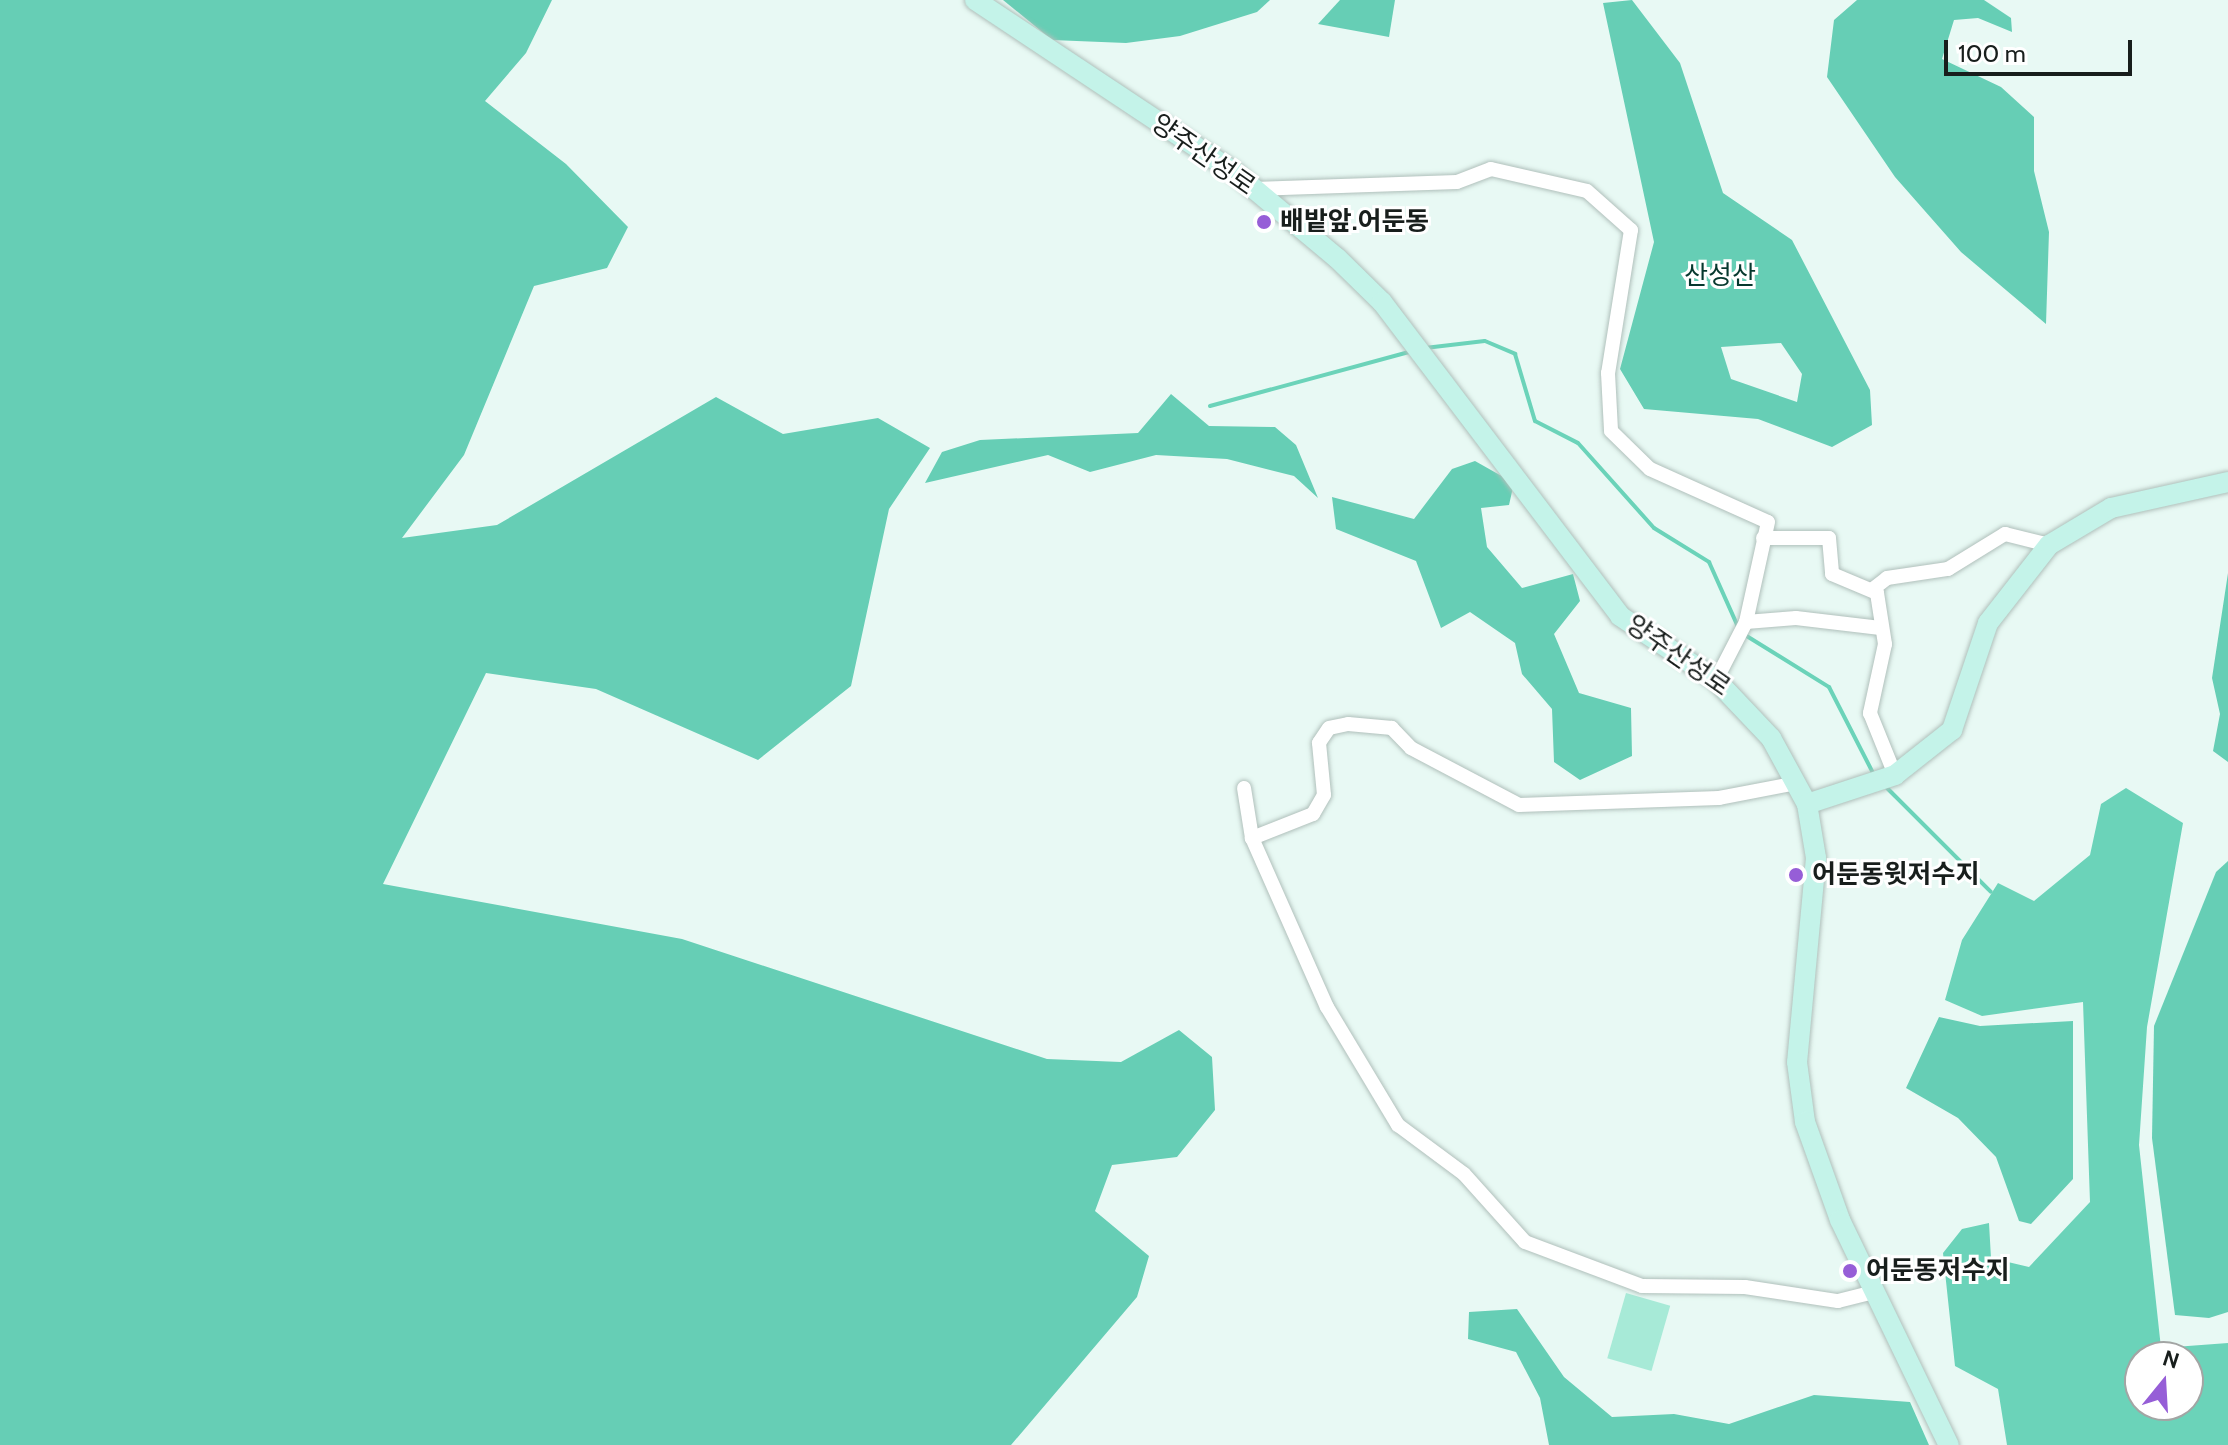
<!DOCTYPE html>
<html>
<head>
<meta charset="utf-8">
<style>
  body { margin:0 }
  #map { position:relative; width:2228px; height:1445px; overflow:hidden; background:#e8f9f4; font-family:Cabin,"Noto Sans KR",sans-serif }
  div>[style] { position:absolute }
  .green>* { inset:0; background:#a7ead7; transform-origin:0 0 }
  .forest>* { inset:0; background:#66ceb5 }
  .water>* { inset:0; background:#6bd3b9 }
  .stream>* { height:4px; margin:-2px; padding:0 2px; transform-origin:2px; border-radius:2px; background:#6bd3b9 }
  .roads { filter:drop-shadow(0 0 2px #b0c0bb) drop-shadow(0 0 2px #b0c0bb) }
  .street>* { height:14px; margin:-7px; padding:0 7px; transform-origin:7px; border-radius:7px; background:#fff }
  .secondary>* { height:20px; margin:-10px; padding:0 10px; transform-origin:10px; border-radius:10px; background:#c4f3e9 }
  .dots>* { width:22px; height:22px; translate:-50% -50%; box-sizing:border-box; border:4px solid #fff; border-radius:50% }
  span { translate:-50% -50%; white-space:nowrap; text-align:center; line-height:1.15; -webkit-text-stroke:6px #fff; paint-order:stroke }
  .street-label { font-size:26px; color:#181e1c }
  .poi-label { font-size:26px; color:#181e1c; font-weight:700 }
  .left { translate:0 -50%; text-align:left }
  .park-label { font-size:26px; color:#06382e }
  .north { position:absolute; left:2124px; top:1341px; width:80px; height:80px; box-sizing:border-box; background:#fff; border:2px solid #a3a5a4; border-radius:50%; rotate:18deg; font-size:22px; font-weight:700; line-height:32px; text-align:center; color:#181e1c }
  .north::after { content:''; display:block; margin:auto; width:28px; height:36px; background:#965ed7; clip-path:polygon(50% 0,100% 100%,50% 72%,0 100%) }
  .scale { position:absolute; left:1944px; top:40px; width:188px; height:36px; box-sizing:border-box; border:4px solid #181e1c; border-top:0; padding-left:10px; font-size:24px; line-height:28px; white-space:nowrap; color:#181e1c; -webkit-text-stroke:6px #fff; paint-order:stroke }
</style>
</head>
<body>
<div id="map">
  <div class="green">
    <div style="left:1626px;top:1293px;width:46px;height:68px;rotate:16deg"></div>
  </div>
  <div class="forest">
    <div style="clip-path:polygon(0 0,552px 0,526px 53px,485px 101px,566px 164px,628px 227px,607px 268px,534px 286px,464px 455px,402px 538px,497px 525px,716px 397px,783px 434px,878px 418px,930px 448px,889px 509px,851px 686px,758px 760px,596px 689px,486px 673px,383px 884px,682px 939px,1047px 1059px,1121px 1062px,1179px 1030px,1212px 1057px,1215px 1110px,1177px 1157px,1112px 1165px,1095px 1211px,1149px 1256px,1137px 1297px,1011px 1445px,0 1445px)"></div>
    <div style="clip-path:polygon(1003px 0,1270px 0,1257px 12px,1180px 36px,1126px 43px,1052px 40px)"></div>
    <div style="clip-path:polygon(1340px 0,1395px 0,1389px 37px,1318px 24px)"></div>
    <div style="clip-path:polygon(evenodd,1632px 0,1680px 63px,1723px 193px,1792px 240px,1870px 390px,1872px 425px,1832px 447px,1758px 419px,1644px 409px,1620px 369px,1654px 242px,1603px 3px,1632px 0,1781px 343px,1802px 374px,1797px 402px,1731px 379px,1721px 347px,1781px 343px)"></div>
    <div style="clip-path:polygon(1857px 0,1984px 0,2011px 18px,2012px 32px,1978px 18px,1954px 20px,1942px 59px,2001px 87px,2034px 117px,2034px 171px,2049px 232px,2046px 324px,1961px 252px,1895px 177px,1827px 77px,1834px 20px)"></div>
    <div style="clip-path:polygon(1171px 394px,1209px 426px,1275px 427px,1296px 445px,1318px 498px,1294px 476px,1227px 459px,1156px 455px,1090px 472px,1048px 455px,925px 483px,942px 452px,980px 440px,1138px 433px)"></div>
    <div style="clip-path:polygon(1475px 461px,1514px 483px,1509px 505px,1481px 508px,1487px 547px,1522px 588px,1573px 574px,1580px 601px,1554px 634px,1579px 693px,1631px 708px,1632px 756px,1580px 780px,1554px 762px,1552px 709px,1522px 674px,1515px 643px,1470px 612px,1441px 628px,1416px 561px,1336px 529px,1332px 497px,1414px 519px,1452px 469px)"></div>
    <div style="clip-path:polygon(2228px 573px,2228px 762px,2213px 751px,2220px 714px,2212px 678px)"></div>
    <div style="clip-path:polygon(2228px 861px,2228px 1312px,2209px 1318px,2175px 1315px,2152px 1138px,2154px 1026px,2216px 872px)"></div>
    <div style="clip-path:polygon(1939px 1017px,1980px 1026px,2073px 1021px,2073px 1179px,2031px 1224px,2019px 1221px,1996px 1157px,1958px 1118px,1906px 1088px)"></div>
    <div style="clip-path:polygon(1517px 1309px,1564px 1377px,1612px 1417px,1674px 1414px,1729px 1424px,1814px 1395px,1910px 1402px,1929px 1445px,1549px 1445px,1540px 1398px,1516px 1352px,1468px 1339px,1469px 1312px)"></div>
  </div>
  <div class="water">
    <div style="clip-path:polygon(evenodd,2126px 788px,2183px 823px,2147px 1027px,2139px 1145px,2161px 1348px,2228px 1343px,2228px 1445px,2007px 1445px,1998px 1389px,1955px 1366px,1943px 1253px,1962px 1229px,1989px 1223px,1991px 1258px,2029px 1267px,2090px 1202px,2083px 1002px,1982px 1016px,1945px 1000px,1962px 940px,1998px 883px,2034px 901px,2090px 855px,2101px 804px,2126px 788px,2140px 1357px,2188px 1357px,2188px 1405px,2140px 1405px,2140px 1357px)"></div>
  </div>
  <div class="stream">
    <div style="left:1425px;top:348px;width:60px;rotate:-6.7deg"></div>
    <div style="left:1485px;top:341px;width:33px;rotate:23deg"></div>
    <div style="left:1515px;top:354px;width:70px;rotate:73.4deg"></div>
    <div style="left:1535px;top:421px;width:48px;rotate:27.1deg"></div>
    <div style="left:1578px;top:443px;width:114px;rotate:48.2deg"></div>
    <div style="left:1654px;top:528px;width:65px;rotate:31.7deg"></div>
    <div style="left:1709px;top:562px;width:73px;rotate:65.9deg"></div>
    <div style="left:1210px;top:406px;width:209px;rotate:-15.2deg"></div>
    <div style="left:1745px;top:635px;width:99px;rotate:31.8deg"></div>
    <div style="left:1829px;top:687px;width:99px;rotate:62.9deg"></div>
    <div style="left:1886px;top:787px;width:148px;rotate:45deg"></div>
  </div>
  <div class="roads">
    <div class="street">
      <div style="left:1254px;top:189px;width:203px;rotate:-2deg"></div>
      <div style="left:1457px;top:182px;width:36px;rotate:-21deg"></div>
      <div style="left:1491px;top:169px;width:98px;rotate:12.9deg"></div>
      <div style="left:1587px;top:191px;width:59px;rotate:41.6deg"></div>
      <div style="left:1631px;top:230px;width:145px;rotate:99.1deg"></div>
      <div style="left:1608px;top:373px;width:58px;rotate:87deg"></div>
      <div style="left:1611px;top:431px;width:54px;rotate:44.3deg"></div>
      <div style="left:1650px;top:469px;width:129px;rotate:24.2deg"></div>
      <div style="left:1768px;top:522px;width:102px;rotate:102.4deg"></div>
      <div style="left:1746px;top:622px;width:65px;rotate:117.3deg"></div>
      <div style="left:1763px;top:538px;width:66px"></div>
      <div style="left:1829px;top:538px;width:36px;rotate:85deg"></div>
      <div style="left:1832px;top:574px;width:49px;rotate:22.9deg"></div>
      <div style="left:1877px;top:593px;width:52px;rotate:81.1deg"></div>
      <div style="left:1885px;top:644px;width:71px;rotate:102.3deg"></div>
      <div style="left:1870px;top:713px;width:67px;rotate:68deg"></div>
      <div style="left:1873px;top:589px;width:18px;rotate:-38deg"></div>
      <div style="left:1887px;top:578px;width:62px;rotate:-8.4deg"></div>
      <div style="left:1948px;top:569px;width:67px;rotate:-31.6deg"></div>
      <div style="left:2005px;top:534px;width:45px;rotate:14deg"></div>
      <div style="left:1746px;top:622px;width:50px;rotate:-4.6deg"></div>
      <div style="left:1796px;top:618px;width:85px;rotate:6.8deg"></div>
      <div style="left:1797px;top:783px;width:79px;rotate:169.1deg"></div>
      <div style="left:1719px;top:798px;width:200px;rotate:178deg"></div>
      <div style="left:1519px;top:805px;width:122px;rotate:-152.2deg"></div>
      <div style="left:1411px;top:748px;width:28px;rotate:-134deg"></div>
      <div style="left:1392px;top:728px;width:44px;rotate:-174.8deg"></div>
      <div style="left:1348px;top:724px;width:19px;rotate:168deg"></div>
      <div style="left:1329px;top:728px;width:18px;rotate:124deg"></div>
      <div style="left:1319px;top:743px;width:52px;rotate:84.5deg"></div>
      <div style="left:1324px;top:795px;width:22px;rotate:120deg"></div>
      <div style="left:1313px;top:814px;width:66px;rotate:158.5deg"></div>
      <div style="left:1252px;top:838px;width:185px;rotate:66.1deg"></div>
      <div style="left:1327px;top:1007px;width:138px;rotate:59deg"></div>
      <div style="left:1398px;top:1125px;width:82px;rotate:36.6deg"></div>
      <div style="left:1464px;top:1174px;width:91px;rotate:48.1deg"></div>
      <div style="left:1525px;top:1242px;width:125px;rotate:20.6deg"></div>
      <div style="left:1642px;top:1286px;width:103px;rotate:0.6deg"></div>
      <div style="left:1745px;top:1287px;width:94px;rotate:8.6deg"></div>
      <div style="left:1838px;top:1301px;width:38px;rotate:-14deg"></div>
      <div style="left:1244px;top:788px;width:51px;rotate:80.9deg"></div>
    </div>
    <div class="secondary">
      <div style="left:975px;top:0;width:311px;rotate:33.6deg"></div>
      <div style="left:1234px;top:172px;width:134px;rotate:39.9deg"></div>
      <div style="left:1337px;top:258px;width:63px;rotate:44.4deg"></div>
      <div style="left:1382px;top:302px;width:394px;rotate:52.8deg"></div>
      <div style="left:1620px;top:616px;width:115px;rotate:33.7deg"></div>
      <div style="left:1716px;top:680px;width:80px;rotate:46.5deg"></div>
      <div style="left:1771px;top:738px;width:75px;rotate:61.4deg"></div>
      <div style="left:1807px;top:804px;width:55px;rotate:80.5deg"></div>
      <div style="left:1816px;top:858px;width:205px;rotate:95.3deg"></div>
      <div style="left:1797px;top:1062px;width:61px;rotate:82.4deg"></div>
      <div style="left:1805px;top:1122px;width:104px;rotate:70.3deg"></div>
      <div style="left:1840px;top:1220px;width:250px;rotate:64.2deg"></div>
      <div style="left:1807px;top:804px;width:93px;rotate:-18.2deg"></div>
      <div style="left:1895px;top:775px;width:73px;rotate:-38.3deg"></div>
      <div style="left:1952px;top:730px;width:113px;rotate:-71.4deg"></div>
      <div style="left:1988px;top:623px;width:99px;rotate:-52deg"></div>
      <div style="left:2049px;top:545px;width:72px;rotate:-30.8deg"></div>
      <div style="left:2111px;top:508px;width:120px;rotate:-12.5deg"></div>
    </div>
  </div>
  <div class="dots">
    <div style="left:1264px;top:222px;background:#965ed7"></div>
    <div style="left:1796px;top:875px;background:#965ed7"></div>
    <div style="left:1850px;top:1271px;background:#965ed7"></div>
  </div>
  <div class="street-label">
    <span style="left:1203px;top:155px;rotate:35deg">양주산성로</span>
    <span style="left:1678px;top:656px;rotate:35deg">양주산성로</span>
  </div>
  <div class="poi-label">
    <span class="left" style="left:1280px;top:222px">배밭앞.어둔동</span>
    <span class="left" style="left:1812px;top:875px">어둔동윗저수지</span>
    <span class="left" style="left:1866px;top:1271px">어둔동저수지</span>
  </div>
  <div class="park-label">
    <span style="left:1720px;top:276px">산성산</span>
  </div>
  <div class="north">N</div>
  <div class="scale">100 m</div>
</div>
</body>
</html>
